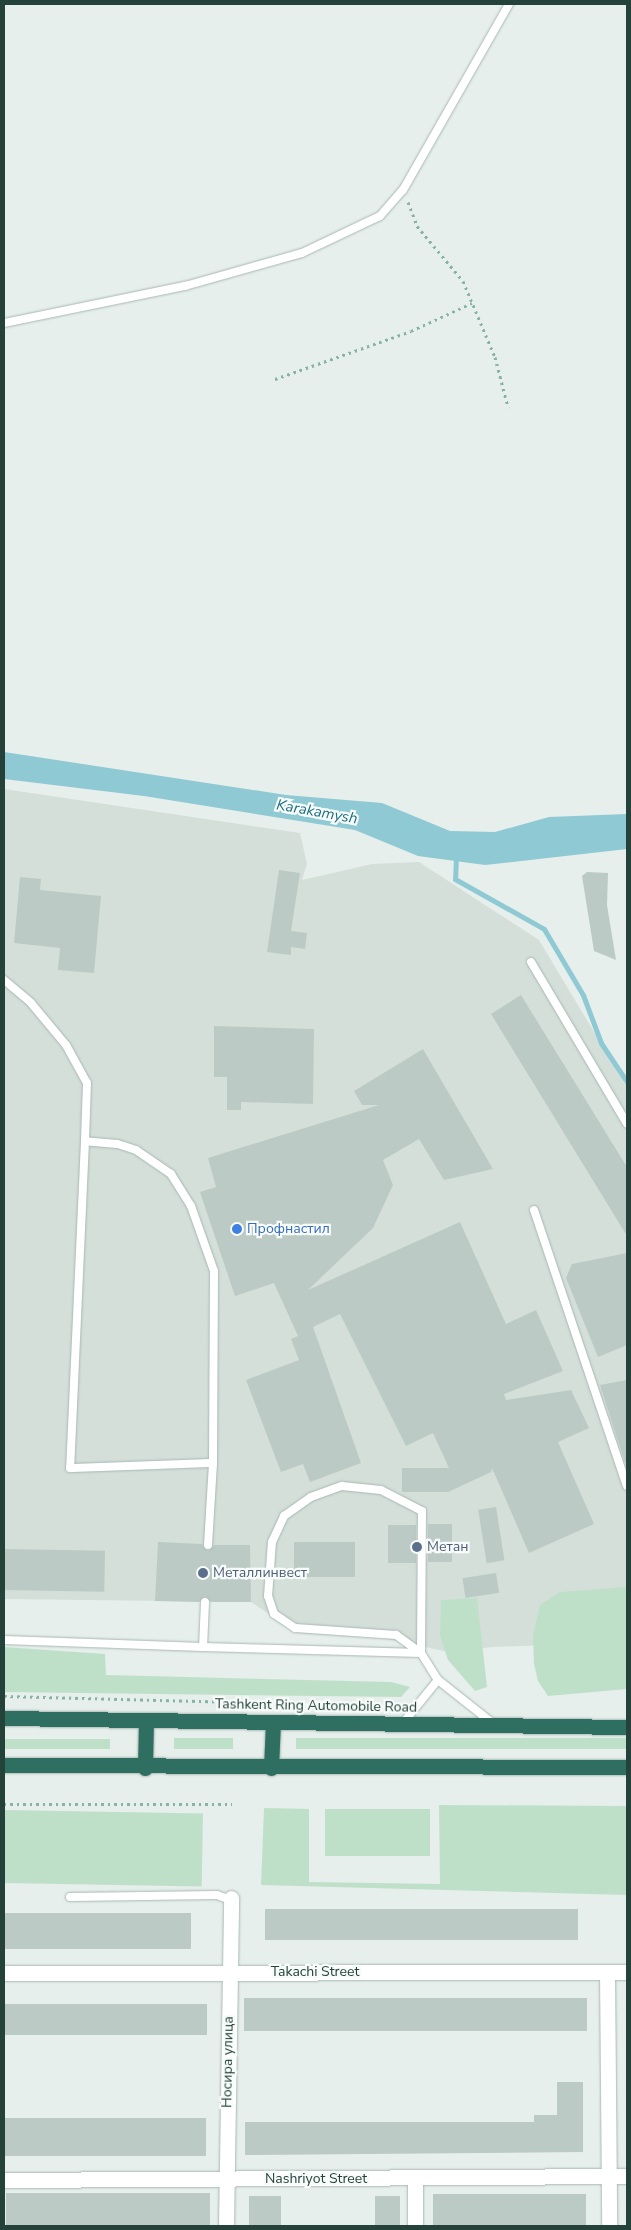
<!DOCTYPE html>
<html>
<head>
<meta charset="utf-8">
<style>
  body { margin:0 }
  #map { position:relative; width:631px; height:2230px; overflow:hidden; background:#e6efeb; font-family:"Nunito Sans",sans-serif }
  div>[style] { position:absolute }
  .built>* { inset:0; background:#d4dfda }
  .green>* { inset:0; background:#bfe0c8; transform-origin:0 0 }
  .water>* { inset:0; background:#8ec9d4 }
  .stream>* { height:5px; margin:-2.5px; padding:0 2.5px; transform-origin:2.5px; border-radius:2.5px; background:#8ec9d4 }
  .building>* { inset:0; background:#bbcac4; transform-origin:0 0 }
  .path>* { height:3px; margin-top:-1.5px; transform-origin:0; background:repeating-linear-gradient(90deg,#86b3a5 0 2.5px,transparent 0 6.5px) }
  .roads { filter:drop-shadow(0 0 1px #a8b8b2) drop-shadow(0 0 1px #a8b8b2) }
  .lane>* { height:8px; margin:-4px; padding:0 4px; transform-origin:4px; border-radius:4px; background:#fff }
  .street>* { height:15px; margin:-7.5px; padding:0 7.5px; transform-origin:7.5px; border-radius:7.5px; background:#fff }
  .highway>* { height:15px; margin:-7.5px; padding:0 7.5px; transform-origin:7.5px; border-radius:7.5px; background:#2f6f62 }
  .dots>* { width:14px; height:14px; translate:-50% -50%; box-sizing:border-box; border:2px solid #f7fbf9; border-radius:50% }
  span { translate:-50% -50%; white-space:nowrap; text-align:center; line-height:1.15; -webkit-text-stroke:4.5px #f7fbf9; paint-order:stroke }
  .shop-label { font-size:14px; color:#366cbe }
  .left { translate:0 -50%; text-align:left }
  .service-label { font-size:14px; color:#4e5e75 }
  .street-label { font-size:14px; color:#24423a }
  .water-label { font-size:15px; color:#1c6f80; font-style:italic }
  .frame { position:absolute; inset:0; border:5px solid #24423a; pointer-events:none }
</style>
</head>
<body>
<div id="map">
  <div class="built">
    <div style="clip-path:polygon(4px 789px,300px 833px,307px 864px,302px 880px,372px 864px,419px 862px,539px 940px,627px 1087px,627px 1642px,492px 1647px,449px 1652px,382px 1638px,297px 1633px,251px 1602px,4px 1599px)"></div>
  </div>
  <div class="green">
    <div style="clip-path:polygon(627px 1587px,627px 1689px,548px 1696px,538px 1681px,534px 1664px,533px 1635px,540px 1605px,560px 1592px)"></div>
    <div style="clip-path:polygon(477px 1598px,487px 1687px,475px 1691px,448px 1660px,440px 1636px,441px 1600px)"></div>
    <div style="clip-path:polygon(4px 1647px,105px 1654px,106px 1675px,391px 1682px,410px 1687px,401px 1697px,4px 1692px)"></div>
    <div style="left:174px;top:1738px;width:59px;height:11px"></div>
    <div style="left:296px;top:1738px;width:331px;height:11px"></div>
    <div style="left:4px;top:1739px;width:106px;height:10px"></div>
    <div style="clip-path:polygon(439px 1805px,627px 1806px,627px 1895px,261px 1885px,264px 1808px,309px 1809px,309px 1882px,440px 1884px)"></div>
    <div style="left:325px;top:1809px;width:105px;height:47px"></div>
    <div style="left:4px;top:1810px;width:199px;height:73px;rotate:1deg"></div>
  </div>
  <div class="water">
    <div style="clip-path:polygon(4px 752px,286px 795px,382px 803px,450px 831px,495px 832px,549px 817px,627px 814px,627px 849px,485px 865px,418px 856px,355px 830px,144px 796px,4px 779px)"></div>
  </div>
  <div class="stream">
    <div style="left:456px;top:855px;width:24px;rotate:92deg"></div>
    <div style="left:455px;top:879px;width:102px;rotate:29.3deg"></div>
    <div style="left:544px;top:929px;width:77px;rotate:59.4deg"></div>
    <div style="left:583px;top:995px;width:51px;rotate:69.4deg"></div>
    <div style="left:601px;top:1043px;width:47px;rotate:56.3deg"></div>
  </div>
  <div class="building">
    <div style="clip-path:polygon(279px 870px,300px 873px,291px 931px,307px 933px,305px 949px,291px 947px,291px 955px,267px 952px)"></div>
    <div style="clip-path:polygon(587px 872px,608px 873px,607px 905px,616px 960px,594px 951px,582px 876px)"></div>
    <div style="clip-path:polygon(20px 877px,41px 879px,40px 890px,101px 896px,94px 973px,58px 970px,60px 948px,14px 943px)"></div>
    <div style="clip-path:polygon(521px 995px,627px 1167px,627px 1236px,491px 1014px)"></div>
    <div style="clip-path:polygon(214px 1026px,314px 1029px,313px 1104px,241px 1102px,241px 1110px,227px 1110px,227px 1077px,214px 1077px)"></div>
    <div style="clip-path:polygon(423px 1049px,493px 1169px,444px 1180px,419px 1139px,383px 1160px,393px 1185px,373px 1228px,308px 1290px,460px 1222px,506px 1324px,536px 1310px,563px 1371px,504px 1394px,506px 1400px,571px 1390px,589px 1428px,558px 1442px,594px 1524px,529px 1553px,492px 1468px,491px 1472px,448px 1492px,402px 1492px,402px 1468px,449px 1468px,433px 1433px,406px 1446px,340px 1314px,313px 1327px,361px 1463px,310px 1482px,303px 1464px,281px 1472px,246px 1380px,299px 1360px,291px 1339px,298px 1336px,274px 1283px,235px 1296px,200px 1192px,216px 1187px,208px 1158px,379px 1105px,362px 1105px,354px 1091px)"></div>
    <div style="clip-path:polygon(627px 1253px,627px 1345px,598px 1357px,566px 1278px,572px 1264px)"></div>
    <div style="clip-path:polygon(627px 1380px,627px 1462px,625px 1462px,600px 1385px)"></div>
    <div style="left:496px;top:1507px;width:54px;height:18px;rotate:81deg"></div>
    <div style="left:428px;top:1524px;width:24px;height:38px"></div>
    <div style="left:388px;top:1525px;width:28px;height:38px"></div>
    <div style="clip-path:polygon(158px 1542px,202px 1544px,208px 1551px,214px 1545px,250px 1545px,251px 1602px,211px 1602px,205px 1596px,199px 1602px,155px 1601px)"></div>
    <div style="left:294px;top:1542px;width:61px;height:35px"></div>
    <div style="left:4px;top:1549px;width:101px;height:41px;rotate:1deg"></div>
    <div style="left:496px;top:1573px;width:20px;height:34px;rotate:81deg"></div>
    <div style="left:265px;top:1909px;width:313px;height:31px"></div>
    <div style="left:4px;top:1913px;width:187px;height:36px"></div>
    <div style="left:244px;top:1998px;width:343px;height:33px"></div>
    <div style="left:4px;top:2004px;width:203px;height:31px"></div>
    <div style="clip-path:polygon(557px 2082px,583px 2082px,583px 2152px,245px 2155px,245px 2122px,534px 2122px,534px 2115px,557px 2115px)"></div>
    <div style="left:4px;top:2118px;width:202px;height:38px"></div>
    <div style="left:6px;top:2193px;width:204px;height:33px"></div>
    <div style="left:586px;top:2194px;width:32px;height:153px;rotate:90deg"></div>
    <div style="left:249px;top:2196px;width:32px;height:30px"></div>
    <div style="left:375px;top:2196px;width:25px;height:30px"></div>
  </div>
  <div class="path">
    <div style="left:408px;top:202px;width:26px;rotate:69deg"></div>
    <div style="left:417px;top:226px;width:72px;rotate:50.1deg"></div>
    <div style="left:463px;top:281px;width:82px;rotate:67.2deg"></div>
    <div style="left:495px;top:357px;width:52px;rotate:75.4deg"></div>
    <div style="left:275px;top:379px;width:144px;rotate:-19.4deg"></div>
    <div style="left:411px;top:331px;width:67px;rotate:-24.7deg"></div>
    <div style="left:4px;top:1696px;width:339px;rotate:1.5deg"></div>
    <div style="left:4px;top:1804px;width:228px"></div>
  </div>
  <div class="roads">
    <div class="lane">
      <div style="left:4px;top:323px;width:185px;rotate:-11.6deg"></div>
      <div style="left:185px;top:286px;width:122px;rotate:-15.8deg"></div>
      <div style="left:302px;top:253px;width:86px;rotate:-25.4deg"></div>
      <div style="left:380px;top:216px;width:35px;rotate:-49deg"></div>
      <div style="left:403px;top:190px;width:214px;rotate:-60.3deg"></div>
      <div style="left:531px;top:962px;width:188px;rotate:59.3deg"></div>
      <div style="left:4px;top:980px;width:35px;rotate:40deg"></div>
      <div style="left:31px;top:1003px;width:55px;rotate:50.2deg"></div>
      <div style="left:66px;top:1045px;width:43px;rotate:61.1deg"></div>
      <div style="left:87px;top:1083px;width:58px;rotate:92deg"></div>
      <div style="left:534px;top:1210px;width:291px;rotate:71.4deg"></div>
      <div style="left:342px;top:1486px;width:39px;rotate:6deg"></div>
      <div style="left:381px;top:1490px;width:46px;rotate:27.1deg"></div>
      <div style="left:422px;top:1511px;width:142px;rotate:90.4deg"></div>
      <div style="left:421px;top:1653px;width:31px;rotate:-144deg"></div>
      <div style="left:396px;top:1635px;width:101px;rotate:-176deg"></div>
      <div style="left:295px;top:1628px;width:25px;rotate:-146deg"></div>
      <div style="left:274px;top:1614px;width:19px;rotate:-108deg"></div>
      <div style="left:268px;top:1596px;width:54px;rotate:-85.8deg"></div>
      <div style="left:272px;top:1542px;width:29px;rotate:-65deg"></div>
      <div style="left:284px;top:1516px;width:33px;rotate:-35deg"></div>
      <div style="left:311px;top:1497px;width:33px;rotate:-20deg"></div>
      <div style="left:208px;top:1545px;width:82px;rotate:-86.5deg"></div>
      <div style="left:213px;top:1463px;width:192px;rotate:-89.7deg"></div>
      <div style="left:214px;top:1271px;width:69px;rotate:-109.5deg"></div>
      <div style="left:191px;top:1206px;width:38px;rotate:-122deg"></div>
      <div style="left:171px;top:1174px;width:42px;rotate:-145.6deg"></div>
      <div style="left:136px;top:1150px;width:20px;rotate:-162deg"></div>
      <div style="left:117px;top:1144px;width:32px;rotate:-175deg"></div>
      <div style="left:85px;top:1141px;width:327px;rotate:92.6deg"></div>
      <div style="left:70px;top:1468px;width:143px;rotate:-2deg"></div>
      <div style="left:205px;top:1602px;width:45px;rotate:92.5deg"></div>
      <div style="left:203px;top:1647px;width:218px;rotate:1.6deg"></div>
      <div style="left:421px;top:1653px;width:32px;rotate:58deg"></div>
      <div style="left:438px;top:1680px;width:68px;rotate:38.4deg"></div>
      <div style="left:4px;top:1640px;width:199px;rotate:2deg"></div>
      <div style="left:403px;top:1723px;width:55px;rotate:-50.9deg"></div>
      <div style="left:70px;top:1897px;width:147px;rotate:-0.8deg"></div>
      <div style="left:217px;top:1895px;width:15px;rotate:20deg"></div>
    </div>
    <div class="street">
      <div style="left:607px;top:1972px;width:254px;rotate:89.5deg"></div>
      <div style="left:4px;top:1973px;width:623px;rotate:-0.09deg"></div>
      <div style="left:4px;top:2180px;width:623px;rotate:-0.37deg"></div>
      <div style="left:226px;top:2226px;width:328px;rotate:-89.1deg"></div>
      <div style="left:415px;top:2226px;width:47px;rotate:-90deg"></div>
    </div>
    <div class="highway">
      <div style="left:4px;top:1718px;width:623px;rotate:0.83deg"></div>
      <div style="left:4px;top:1765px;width:623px;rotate:0.18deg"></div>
      <div style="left:145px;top:1768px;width:48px;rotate:-88.8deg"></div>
      <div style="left:271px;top:1768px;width:46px;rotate:-87.5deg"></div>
    </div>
  </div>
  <div class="dots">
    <div style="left:237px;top:1229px;background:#3f7fe0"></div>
    <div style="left:417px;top:1547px;background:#5c6f8a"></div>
    <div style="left:203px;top:1573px;background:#5c6f8a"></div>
  </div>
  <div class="shop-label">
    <span class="left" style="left:247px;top:1229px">Профнастил</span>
  </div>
  <div class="service-label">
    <span class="left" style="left:427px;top:1547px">Метан</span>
    <span class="left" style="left:213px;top:1573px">Металлинвест</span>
  </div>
  <div class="street-label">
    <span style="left:316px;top:1706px;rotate:1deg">Tashkent Ring Automobile Road</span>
    <span style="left:315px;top:1972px">Takachi Street</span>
    <span style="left:228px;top:2062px;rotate:-89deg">Носира улица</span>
    <span style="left:316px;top:2179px">Nashriyot Street</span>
  </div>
  <div class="water-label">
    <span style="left:317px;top:812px;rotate:10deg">Karakamysh</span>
  </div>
  <div class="frame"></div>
</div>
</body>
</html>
